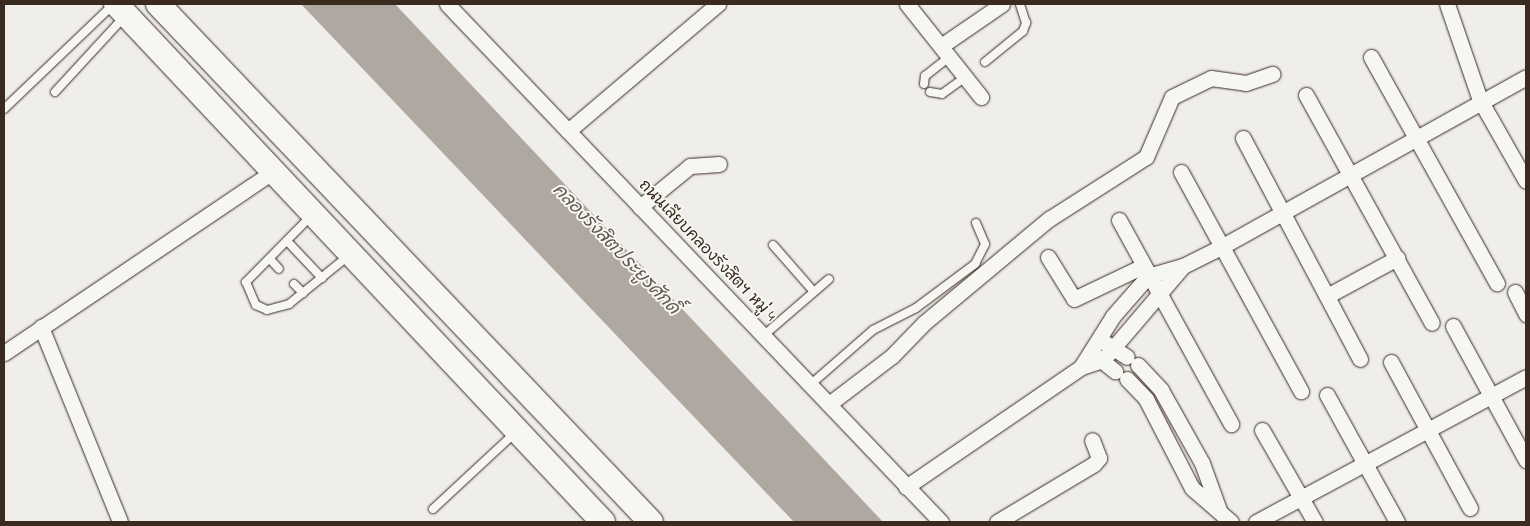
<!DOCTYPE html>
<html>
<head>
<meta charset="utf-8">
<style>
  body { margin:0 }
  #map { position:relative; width:1530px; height:526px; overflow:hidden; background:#efeeea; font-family:"Indie Flower","Playpen Sans Thai",sans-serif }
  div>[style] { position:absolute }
  .water>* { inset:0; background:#afa8a1 }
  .roads { filter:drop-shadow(0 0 1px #3b2a1e) drop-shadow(0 0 1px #3b2a1e) }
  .lane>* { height:8px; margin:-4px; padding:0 4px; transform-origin:4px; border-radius:4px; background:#f6f6f2 }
  .street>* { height:15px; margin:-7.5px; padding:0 7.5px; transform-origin:7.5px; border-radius:7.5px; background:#f6f6f2 }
  .primary>* { height:24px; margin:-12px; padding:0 12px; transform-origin:12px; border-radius:12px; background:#f6f6f2 }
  span { translate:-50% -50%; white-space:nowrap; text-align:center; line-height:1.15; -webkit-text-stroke:4px #f6f6f2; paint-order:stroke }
  .street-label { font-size:16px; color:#3b2a1e }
  .water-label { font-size:18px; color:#64564c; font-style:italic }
  .frame { position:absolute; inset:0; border:5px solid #3b2a1e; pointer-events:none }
</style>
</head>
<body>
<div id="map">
  <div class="water">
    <div style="clip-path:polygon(301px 4px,395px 4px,883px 522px,794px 522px)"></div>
  </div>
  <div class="roads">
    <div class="lane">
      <div style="left:985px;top:62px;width:49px;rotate:-39.2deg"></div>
      <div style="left:1023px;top:31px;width:9px;rotate:-69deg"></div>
      <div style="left:1026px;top:23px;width:20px;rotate:-108deg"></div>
      <div style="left:924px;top:84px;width:8px;rotate:-83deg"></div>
      <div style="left:925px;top:76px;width:31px;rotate:-38deg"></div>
      <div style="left:55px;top:92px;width:103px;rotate:-47.4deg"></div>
      <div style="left:930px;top:92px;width:12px;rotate:9deg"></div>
      <div style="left:942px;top:94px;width:29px;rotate:-36deg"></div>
      <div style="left:4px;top:109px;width:151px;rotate:-43.7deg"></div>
      <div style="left:311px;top:216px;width:93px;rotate:134.6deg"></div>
      <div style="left:246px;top:282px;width:25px;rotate:67deg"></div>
      <div style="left:256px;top:305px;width:12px;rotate:24deg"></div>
      <div style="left:267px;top:310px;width:23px;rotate:-15deg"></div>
      <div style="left:289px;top:304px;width:76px;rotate:-39.1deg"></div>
      <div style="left:287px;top:241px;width:51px;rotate:46.6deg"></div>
      <div style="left:773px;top:245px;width:62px;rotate:48.9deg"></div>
      <div style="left:270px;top:259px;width:13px;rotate:48deg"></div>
      <div style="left:294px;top:284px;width:13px;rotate:45deg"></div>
      <div style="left:763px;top:336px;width:87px;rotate:-40.8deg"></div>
      <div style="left:810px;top:385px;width:84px;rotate:-41.1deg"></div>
      <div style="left:873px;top:330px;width:48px;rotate:-27.1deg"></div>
      <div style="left:916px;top:308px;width:74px;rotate:-36.7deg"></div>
      <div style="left:975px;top:264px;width:22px;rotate:-63deg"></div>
      <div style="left:985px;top:244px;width:23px;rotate:-113deg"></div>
      <div style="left:433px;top:509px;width:113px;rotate:-42.9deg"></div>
    </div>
    <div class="street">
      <div style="left:447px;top:4px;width:716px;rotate:46.36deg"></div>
      <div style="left:907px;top:4px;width:119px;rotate:51.5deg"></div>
      <div style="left:1447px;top:4px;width:102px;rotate:71deg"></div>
      <div style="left:1480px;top:100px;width:93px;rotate:60.4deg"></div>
      <div style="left:941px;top:46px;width:74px;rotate:-34.5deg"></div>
      <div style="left:1371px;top:57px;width:259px;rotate:60.9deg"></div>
      <div style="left:1306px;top:95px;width:260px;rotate:61.1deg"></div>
      <div style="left:568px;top:131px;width:197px;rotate:-40.3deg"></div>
      <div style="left:1243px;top:138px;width:250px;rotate:62.1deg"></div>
      <div style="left:1181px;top:172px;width:250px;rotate:61.3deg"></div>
      <div style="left:640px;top:207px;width:65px;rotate:-39.4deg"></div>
      <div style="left:690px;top:166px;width:29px;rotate:-4deg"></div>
      <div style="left:1119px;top:220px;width:233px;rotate:61.2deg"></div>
      <div style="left:1048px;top:257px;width:49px;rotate:58.2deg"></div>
      <div style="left:1074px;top:299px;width:76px;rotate:-25.6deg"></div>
      <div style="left:1515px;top:292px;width:25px;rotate:63deg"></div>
      <div style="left:1327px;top:296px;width:80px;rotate:-28.5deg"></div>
      <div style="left:1453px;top:326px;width:153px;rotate:61.4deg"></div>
      <div style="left:41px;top:327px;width:210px;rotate:67.9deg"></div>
      <div style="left:1104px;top:342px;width:27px;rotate:33deg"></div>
      <div style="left:4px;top:353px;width:323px;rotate:-34deg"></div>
      <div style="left:1095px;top:355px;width:26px;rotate:39deg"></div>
      <div style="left:1391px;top:362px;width:166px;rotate:61.6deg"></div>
      <div style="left:1138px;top:365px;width:34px;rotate:47deg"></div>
      <div style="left:1161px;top:390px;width:84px;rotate:60.7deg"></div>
      <div style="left:1202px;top:463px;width:50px;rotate:70.1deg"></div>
      <div style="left:1081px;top:367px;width:60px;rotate:-57.9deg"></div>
      <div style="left:1113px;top:316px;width:53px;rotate:-48.8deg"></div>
      <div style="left:1148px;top:276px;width:36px;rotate:-16deg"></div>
      <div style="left:1183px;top:266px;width:42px;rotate:-26.6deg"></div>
      <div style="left:1221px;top:247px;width:349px;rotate:-29.1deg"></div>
      <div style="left:1127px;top:379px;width:28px;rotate:46deg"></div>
      <div style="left:1146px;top:399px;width:100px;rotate:62.7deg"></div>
      <div style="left:1192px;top:488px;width:52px;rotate:41.1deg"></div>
      <div style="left:1327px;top:395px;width:145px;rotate:61.1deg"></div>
      <div style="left:829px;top:404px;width:79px;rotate:-37.3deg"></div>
      <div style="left:892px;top:356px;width:46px;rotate:-45.9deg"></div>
      <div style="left:924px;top:323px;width:163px;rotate:-39.8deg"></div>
      <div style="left:1049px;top:219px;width:115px;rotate:-32.6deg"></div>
      <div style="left:1146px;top:157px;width:65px;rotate:-66.6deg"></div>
      <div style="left:1172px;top:97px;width:43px;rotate:-26deg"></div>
      <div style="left:1211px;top:78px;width:35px;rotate:8deg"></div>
      <div style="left:1246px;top:83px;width:28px;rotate:-19deg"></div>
      <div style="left:1262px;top:430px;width:106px;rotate:60.1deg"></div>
      <div style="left:906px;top:487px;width:212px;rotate:-34.4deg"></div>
      <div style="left:1081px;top:367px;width:23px;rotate:-18deg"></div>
      <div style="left:1103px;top:360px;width:123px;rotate:-49.6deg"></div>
      <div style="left:997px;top:522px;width:113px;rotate:-30.9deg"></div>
      <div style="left:1094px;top:464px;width:8px;rotate:-50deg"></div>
      <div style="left:1099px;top:458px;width:19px;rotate:-111deg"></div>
      <div style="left:1256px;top:522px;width:306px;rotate:-28.2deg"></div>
    </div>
    <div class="primary">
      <div style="left:116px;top:4px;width:711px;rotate:46.77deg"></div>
      <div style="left:158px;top:4px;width:715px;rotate:46.42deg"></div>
    </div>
  </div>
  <div class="street-label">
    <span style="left:707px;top:251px;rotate:46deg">ถนนเลียบคลองรังสิตฯ หมู่ 4</span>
  </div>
  <div class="water-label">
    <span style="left:615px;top:250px;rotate:46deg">คลองรังสิตประยูรศักดิ์</span>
  </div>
  <div class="frame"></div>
</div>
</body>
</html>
